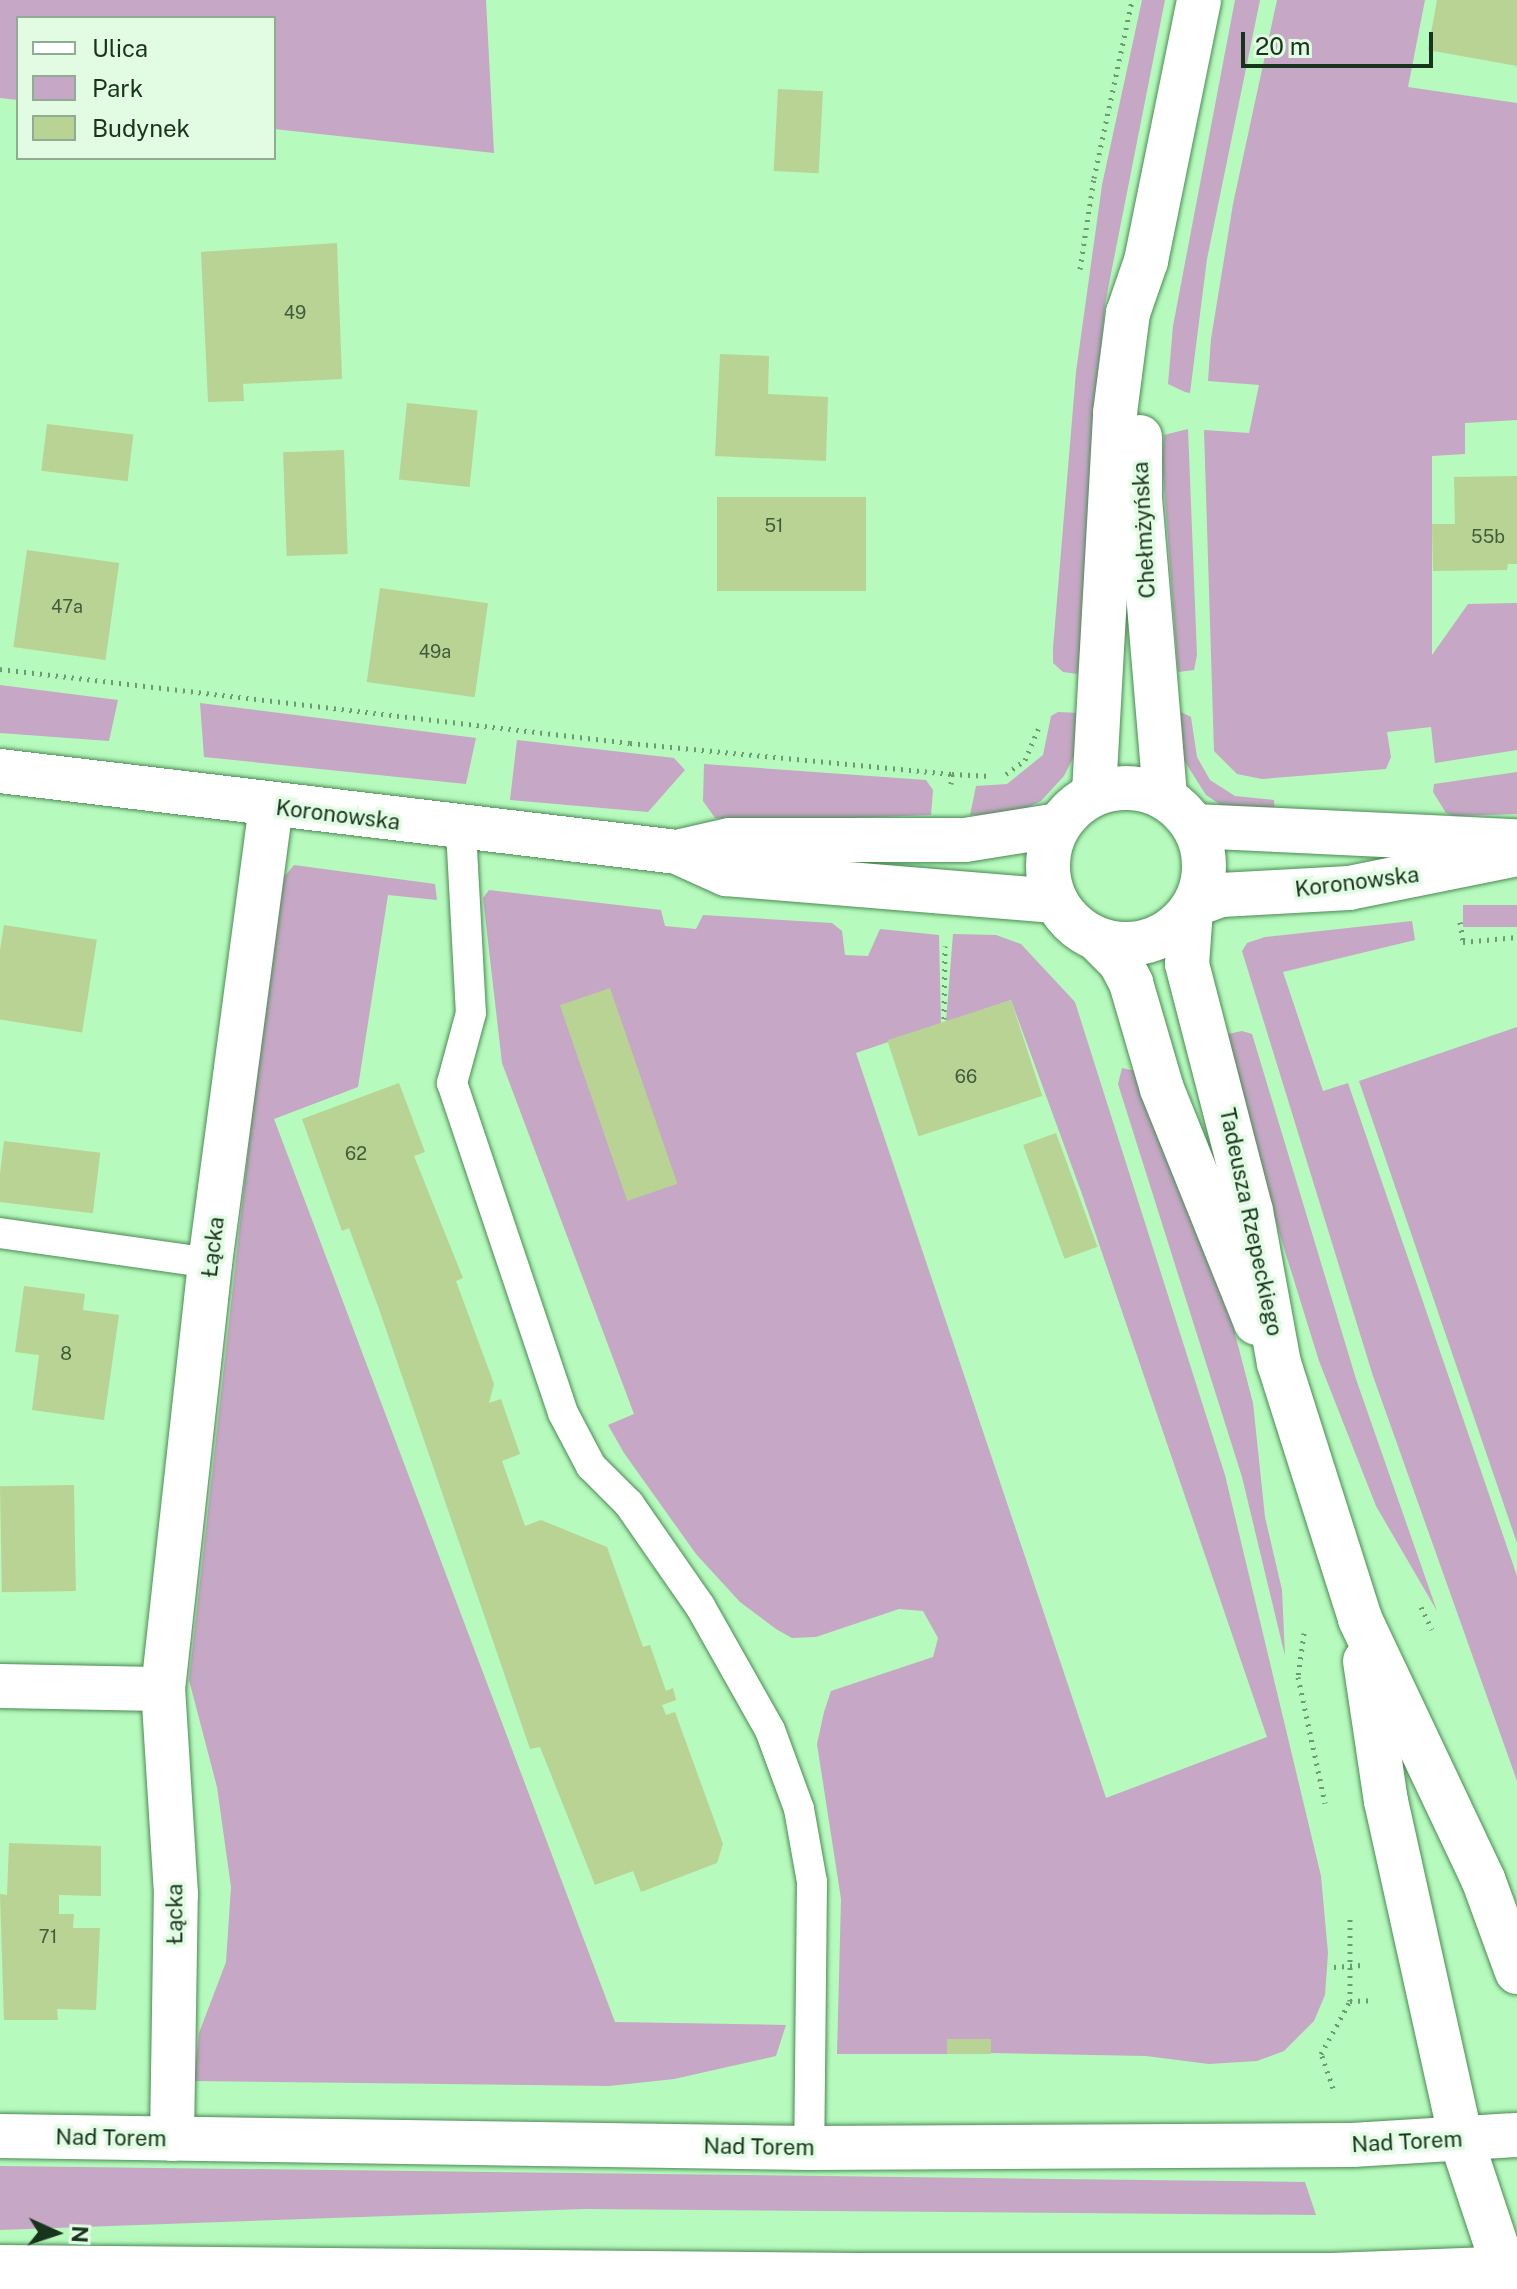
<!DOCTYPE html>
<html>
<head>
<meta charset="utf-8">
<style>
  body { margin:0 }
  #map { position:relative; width:1517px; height:2289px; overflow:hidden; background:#b6fabd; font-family:"Public Sans",sans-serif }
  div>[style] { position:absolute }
  .green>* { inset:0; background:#c6a7c5; transform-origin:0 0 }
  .building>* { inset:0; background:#b8d394; transform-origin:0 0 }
  .path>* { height:5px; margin-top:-2.5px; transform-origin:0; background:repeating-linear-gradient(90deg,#6b9c71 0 2px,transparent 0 8px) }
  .roads { filter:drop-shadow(0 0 2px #4b8b54) drop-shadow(0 0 2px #4b8b54) }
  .service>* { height:30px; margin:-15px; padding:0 15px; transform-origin:15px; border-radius:15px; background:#fff }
  .minor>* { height:44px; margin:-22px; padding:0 22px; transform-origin:22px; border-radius:22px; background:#fff }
  .minor>.ring { margin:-22px; padding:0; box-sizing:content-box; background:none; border:44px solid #fff; border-radius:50% }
  .secondary>* { height:44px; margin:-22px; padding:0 22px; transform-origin:22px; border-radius:22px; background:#fff }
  span { translate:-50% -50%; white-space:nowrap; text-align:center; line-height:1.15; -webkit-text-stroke:7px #e1fce3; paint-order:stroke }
  .number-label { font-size:18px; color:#415c3b }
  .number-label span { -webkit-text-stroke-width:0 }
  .street-label { font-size:22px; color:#19341d }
  .legend { position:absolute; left:16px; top:16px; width:260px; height:144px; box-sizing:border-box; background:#e1fce3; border:2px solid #91ac94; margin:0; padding:10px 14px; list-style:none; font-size:24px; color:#19341d }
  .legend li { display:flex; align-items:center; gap:16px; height:40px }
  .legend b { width:40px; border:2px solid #91ac94 }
  .north { position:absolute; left:16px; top:2193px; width:80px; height:80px; -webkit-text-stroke:6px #e1fce3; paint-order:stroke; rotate:93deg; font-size:22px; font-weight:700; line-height:32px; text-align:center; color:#19341d }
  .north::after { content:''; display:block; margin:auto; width:28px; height:36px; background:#19341d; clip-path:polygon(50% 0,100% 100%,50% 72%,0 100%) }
  .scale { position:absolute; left:1241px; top:32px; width:192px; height:36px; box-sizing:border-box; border:4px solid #19341d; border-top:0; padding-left:10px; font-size:24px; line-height:28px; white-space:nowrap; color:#19341d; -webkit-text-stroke:6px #e1fce3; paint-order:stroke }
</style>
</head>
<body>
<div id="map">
  <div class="green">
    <div style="clip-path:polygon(0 0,486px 0,494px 153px,274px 129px,274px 18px,18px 18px,18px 100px,0 98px)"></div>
    <div style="clip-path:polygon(1142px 0,1165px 0,1105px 304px,1078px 674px,1063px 672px,1053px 663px,1053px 648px,1076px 372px,1102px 185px)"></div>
    <div style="clip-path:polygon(1235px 0,1260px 0,1207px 259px,1190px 393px,1185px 392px,1168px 384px,1173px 326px)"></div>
    <div style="clip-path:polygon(1277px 0,1425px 0,1408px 87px,1517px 103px,1517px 420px,1465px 423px,1465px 454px,1432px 456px,1432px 655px,1468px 604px,1517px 603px,1517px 750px,1435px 763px,1431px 727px,1387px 732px,1391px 757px,1386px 769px,1262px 779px,1237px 774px,1214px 751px,1204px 430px,1249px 433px,1259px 385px,1208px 381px,1211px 339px,1233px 204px)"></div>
    <div style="clip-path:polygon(1188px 429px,1197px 655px,1194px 670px,1178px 672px,1162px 461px,1164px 435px)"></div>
    <div style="clip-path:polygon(0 685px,118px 700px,109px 741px,0 733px)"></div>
    <div style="clip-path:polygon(200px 703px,476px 738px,466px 784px,204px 757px)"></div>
    <div style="clip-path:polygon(1179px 711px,1191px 717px,1197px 757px,1210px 780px,1235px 796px,1274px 800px,1275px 815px,1227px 809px,1206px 795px,1180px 754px)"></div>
    <div style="clip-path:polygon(1058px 712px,1080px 713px,1075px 754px,1064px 776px,1041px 801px,1014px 814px,970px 815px,976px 786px,1007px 784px,1043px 755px,1051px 716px)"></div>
    <div style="clip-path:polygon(517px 740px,674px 758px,685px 770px,648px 812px,510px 800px)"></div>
    <div style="clip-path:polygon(704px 764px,926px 780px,933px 790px,931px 815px,780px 821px,715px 818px,703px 801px)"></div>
    <div style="clip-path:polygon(1517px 772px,1517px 814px,1455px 816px,1446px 813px,1433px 792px,1434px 784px)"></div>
    <div style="clip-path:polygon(294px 865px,435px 884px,437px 900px,388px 895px,358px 1087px,274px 1119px,615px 2022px,786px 2025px,776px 2056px,674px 2079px,609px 2086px,194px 2081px,199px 2033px,226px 1962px,231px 1887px,217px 1787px,189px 1680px,278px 884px)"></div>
    <div style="clip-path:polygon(489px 890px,661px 910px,665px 926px,696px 929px,703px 915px,832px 923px,842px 931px,845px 955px,868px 956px,880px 929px,939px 935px,941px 1024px,856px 1053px,1106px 1798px,1267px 1737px,1082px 1194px,1011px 1000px,946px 1022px,953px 934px,996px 935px,1021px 944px,1075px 1002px,1225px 1475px,1321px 1876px,1328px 1953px,1325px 1995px,1314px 2021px,1284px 2051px,1257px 2061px,1209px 2064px,1146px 2056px,991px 2053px,990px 2039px,947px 2039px,947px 2054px,837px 2054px,841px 1899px,817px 1744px,824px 1712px,831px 1691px,933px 1657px,938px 1638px,923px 1611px,899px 1609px,816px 1637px,792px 1638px,776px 1629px,740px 1602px,696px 1554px,624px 1453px,608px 1425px,634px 1414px,502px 1063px,483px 898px)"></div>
    <div style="left:1517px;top:905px;width:22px;height:54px;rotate:90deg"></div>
    <div style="clip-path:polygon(1412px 921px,1415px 940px,1283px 972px,1323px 1091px,1348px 1083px,1517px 1576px,1517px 1781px,1373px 1376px,1242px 951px,1247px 943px,1265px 937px)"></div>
    <div style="clip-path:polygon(1517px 1027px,1517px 1543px,1359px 1081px)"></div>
    <div style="clip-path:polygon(1242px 1031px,1252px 1034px,1356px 1379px,1437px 1611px,1376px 1506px,1319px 1361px,1267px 1193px,1228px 1034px)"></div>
    <div style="clip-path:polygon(1122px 1068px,1136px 1071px,1228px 1307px,1253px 1403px,1265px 1517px,1282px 1590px,1285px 1656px,1242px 1477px,1118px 1084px)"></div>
    <div style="clip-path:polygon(0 2166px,1305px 2182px,1316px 2215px,584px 2209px,0 2230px)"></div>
  </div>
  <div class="building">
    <div style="clip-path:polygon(1437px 0,1517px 0,1517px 66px,1428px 50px)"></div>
    <div style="left:778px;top:89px;width:45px;height:82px;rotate:3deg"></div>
    <div style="clip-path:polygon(337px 243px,342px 379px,243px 384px,244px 401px,208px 402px,201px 252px)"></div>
    <div style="clip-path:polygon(720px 354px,769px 356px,768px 394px,828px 397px,826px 461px,715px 456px)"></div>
    <div style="left:407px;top:403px;width:71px;height:77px;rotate:6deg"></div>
    <div style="left:47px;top:424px;width:87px;height:47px;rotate:7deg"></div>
    <div style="left:344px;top:450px;width:104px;height:61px;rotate:88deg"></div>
    <div style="clip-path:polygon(1517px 476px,1517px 564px,1508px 564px,1507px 570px,1433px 571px,1432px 524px,1455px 524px,1454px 477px)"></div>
    <div style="left:717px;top:497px;width:149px;height:94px"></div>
    <div style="left:27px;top:550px;width:93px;height:98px;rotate:8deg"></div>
    <div style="left:380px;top:588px;width:109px;height:95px;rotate:8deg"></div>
    <div style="left:4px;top:925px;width:94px;height:94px;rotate:9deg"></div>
    <div style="left:610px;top:988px;width:207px;height:53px;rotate:71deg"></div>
    <div style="left:1011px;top:1000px;width:101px;height:130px;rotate:72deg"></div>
    <div style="clip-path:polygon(399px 1083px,425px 1152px,414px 1156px,463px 1278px,456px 1281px,494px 1384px,489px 1403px,501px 1399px,520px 1454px,502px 1461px,525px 1526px,541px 1520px,607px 1547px,643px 1647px,650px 1645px,666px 1691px,673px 1688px,676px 1700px,662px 1705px,666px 1715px,675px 1712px,723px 1844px,717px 1863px,641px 1892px,633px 1871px,595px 1885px,540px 1747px,530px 1749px,379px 1309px,349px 1228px,342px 1231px,302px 1119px)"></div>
    <div style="left:1056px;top:1133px;width:121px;height:35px;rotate:70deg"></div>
    <div style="left:4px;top:1141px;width:97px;height:61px;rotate:7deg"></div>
    <div style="clip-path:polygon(24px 1286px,85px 1294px,83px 1310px,119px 1315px,104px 1420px,32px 1410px,39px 1355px,15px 1352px)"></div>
    <div style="left:74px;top:1485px;width:106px;height:74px;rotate:89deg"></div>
    <div style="clip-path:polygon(9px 1843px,101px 1846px,101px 1896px,59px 1895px,59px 1914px,74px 1914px,73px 1928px,100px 1928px,96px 2010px,57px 2009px,58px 2020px,4px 2020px,0 1894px,7px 1895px)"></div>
    <div style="left:947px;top:2039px;width:44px;height:15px"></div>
  </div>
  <div class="path">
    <div style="left:1080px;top:269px;width:92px;rotate:-81.3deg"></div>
    <div style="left:1094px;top:178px;width:182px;rotate:-77.9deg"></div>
    <div style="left:0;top:669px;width:634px;rotate:6.7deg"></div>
    <div style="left:630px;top:743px;width:323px;rotate:5.5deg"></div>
    <div style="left:1006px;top:774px;width:24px;rotate:-36deg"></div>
    <div style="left:1025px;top:760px;width:34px;rotate:-67deg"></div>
    <div style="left:951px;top:784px;width:10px;rotate:-84deg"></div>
    <div style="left:952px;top:774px;width:40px;rotate:2.9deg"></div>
    <div style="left:1460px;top:922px;width:20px;rotate:81deg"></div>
    <div style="left:1463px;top:942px;width:54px;rotate:-5.3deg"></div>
    <div style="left:944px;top:1019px;width:73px;rotate:-89.2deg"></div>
    <div style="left:1421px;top:1607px;width:25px;rotate:64deg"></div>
    <div style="left:1304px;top:1633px;width:44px;rotate:97.8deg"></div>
    <div style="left:1298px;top:1677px;width:129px;rotate:77.9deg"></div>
    <div style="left:1334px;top:1967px;width:31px;rotate:-4deg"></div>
    <div style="left:1350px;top:2001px;width:87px;rotate:-90deg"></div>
    <div style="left:1333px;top:2088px;width:36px;rotate:-109deg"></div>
    <div style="left:1321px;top:2054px;width:60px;rotate:-61.3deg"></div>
    <div style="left:1350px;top:2001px;width:24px;rotate:-2deg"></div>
  </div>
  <div class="roads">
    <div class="service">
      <div style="left:461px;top:830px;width:183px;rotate:86.9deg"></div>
      <div style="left:471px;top:1013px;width:73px;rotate:105.2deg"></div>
      <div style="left:452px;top:1083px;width:348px;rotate:71.4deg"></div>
      <div style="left:563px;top:1413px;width:60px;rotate:62.2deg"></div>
      <div style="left:591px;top:1466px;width:54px;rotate:45deg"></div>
      <div style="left:629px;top:1504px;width:124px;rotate:55.2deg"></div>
      <div style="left:700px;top:1606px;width:142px;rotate:60.6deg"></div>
      <div style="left:770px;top:1730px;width:84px;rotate:69.8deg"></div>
      <div style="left:799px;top:1809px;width:74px;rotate:79.9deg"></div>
      <div style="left:812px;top:1882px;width:266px;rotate:90.6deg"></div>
      <div style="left:0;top:1233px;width:212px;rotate:8.1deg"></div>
    </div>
    <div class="minor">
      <div style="left:1140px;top:437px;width:61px;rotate:90deg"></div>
      <div style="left:1140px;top:498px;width:301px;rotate:85.2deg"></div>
      <div style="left:0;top:771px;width:682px;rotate:6.82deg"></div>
      <div style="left:677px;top:852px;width:54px;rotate:24.2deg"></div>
      <div style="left:726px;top:874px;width:330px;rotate:4.7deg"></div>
      <div class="ring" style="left:1048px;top:788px;width:112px;height:112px"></div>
      <div style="left:1094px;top:792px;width:380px;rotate:-86.8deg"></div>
      <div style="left:1115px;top:413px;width:101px;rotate:-82.6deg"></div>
      <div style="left:1128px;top:313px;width:55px;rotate:-70.9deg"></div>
      <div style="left:1146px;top:261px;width:266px;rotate:-78.5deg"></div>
      <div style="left:1194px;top:826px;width:321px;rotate:2.7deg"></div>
      <div style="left:677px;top:852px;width:54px;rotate:-12.8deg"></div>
      <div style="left:730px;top:840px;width:235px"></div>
      <div style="left:965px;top:840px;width:95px;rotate:-9.1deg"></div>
      <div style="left:1196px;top:904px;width:27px;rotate:-20deg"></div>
      <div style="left:1221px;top:895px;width:128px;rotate:-3.1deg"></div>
      <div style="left:1349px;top:888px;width:171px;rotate:-11.4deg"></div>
      <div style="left:1191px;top:910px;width:54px;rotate:94.2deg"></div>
      <div style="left:1187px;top:964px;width:255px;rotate:75.5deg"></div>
      <div style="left:1251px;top:1211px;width:155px;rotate:79.6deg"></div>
      <div style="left:1279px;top:1363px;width:269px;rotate:72.4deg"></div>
      <div style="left:1360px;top:1619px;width:288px;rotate:64.7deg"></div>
      <div style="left:1483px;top:1879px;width:99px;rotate:69.9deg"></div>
      <div style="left:1098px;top:940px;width:31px;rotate:45deg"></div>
      <div style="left:1120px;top:962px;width:24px;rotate:62deg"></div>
      <div style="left:1131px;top:983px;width:110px;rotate:73.7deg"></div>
      <div style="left:1162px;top:1089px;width:252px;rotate:68.1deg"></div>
      <div style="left:1365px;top:1661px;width:142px;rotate:81.5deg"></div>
      <div style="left:1386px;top:1801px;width:346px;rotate:77.5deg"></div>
      <div style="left:1461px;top:2139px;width:158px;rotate:71.6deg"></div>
      <div style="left:0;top:1686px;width:163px;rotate:1.1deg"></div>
      <div style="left:172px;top:2139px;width:245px;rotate:-89.1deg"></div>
      <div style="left:176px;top:1894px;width:205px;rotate:-93.6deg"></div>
      <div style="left:163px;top:1689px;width:429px;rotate:-83.7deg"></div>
      <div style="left:210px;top:1263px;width:460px;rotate:-82.4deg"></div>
    </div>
    <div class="secondary">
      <div style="left:0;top:2136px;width:809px;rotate:0.85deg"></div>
      <div style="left:809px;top:2148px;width:543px;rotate:-0.32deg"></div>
      <div style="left:1352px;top:2145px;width:165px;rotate:-3.5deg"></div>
      <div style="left:0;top:2267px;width:858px;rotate:0.53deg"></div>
      <div style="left:858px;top:2275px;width:474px"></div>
      <div style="left:1332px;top:2275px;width:185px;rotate:-2.2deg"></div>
    </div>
  </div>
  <div class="number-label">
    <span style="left:295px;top:313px">49</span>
    <span style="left:774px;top:526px">51</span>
    <span style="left:1488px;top:537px">55b</span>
    <span style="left:67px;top:607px">47a</span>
    <span style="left:435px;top:652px">49a</span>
    <span style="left:966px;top:1077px">66</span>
    <span style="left:356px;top:1154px">62</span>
    <span style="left:66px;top:1354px">8</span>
    <span style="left:48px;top:1937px">71</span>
  </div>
  <div class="street-label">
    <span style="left:1144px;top:530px;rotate:-93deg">Chełmżyńska</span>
    <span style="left:338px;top:815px;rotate:7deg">Koronowska</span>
    <span style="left:1357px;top:882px;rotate:-7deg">Koronowska</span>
    <span style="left:1251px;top:1222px;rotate:78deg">Tadeusza Rzepeckiego</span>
    <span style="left:213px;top:1247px;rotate:-83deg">Łącka</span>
    <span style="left:175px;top:1914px;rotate:-90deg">Łącka</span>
    <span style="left:111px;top:2138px;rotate:1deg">Nad Torem</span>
    <span style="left:1407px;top:2142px;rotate:-3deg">Nad Torem</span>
    <span style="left:759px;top:2147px;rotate:1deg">Nad Torem</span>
  </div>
  <ul class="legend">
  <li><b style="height:10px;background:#fff"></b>Ulica</li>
  <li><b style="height:22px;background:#c6a7c5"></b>Park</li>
  <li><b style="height:22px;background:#b8d394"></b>Budynek</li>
  </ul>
  <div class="north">N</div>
  <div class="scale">20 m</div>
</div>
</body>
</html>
